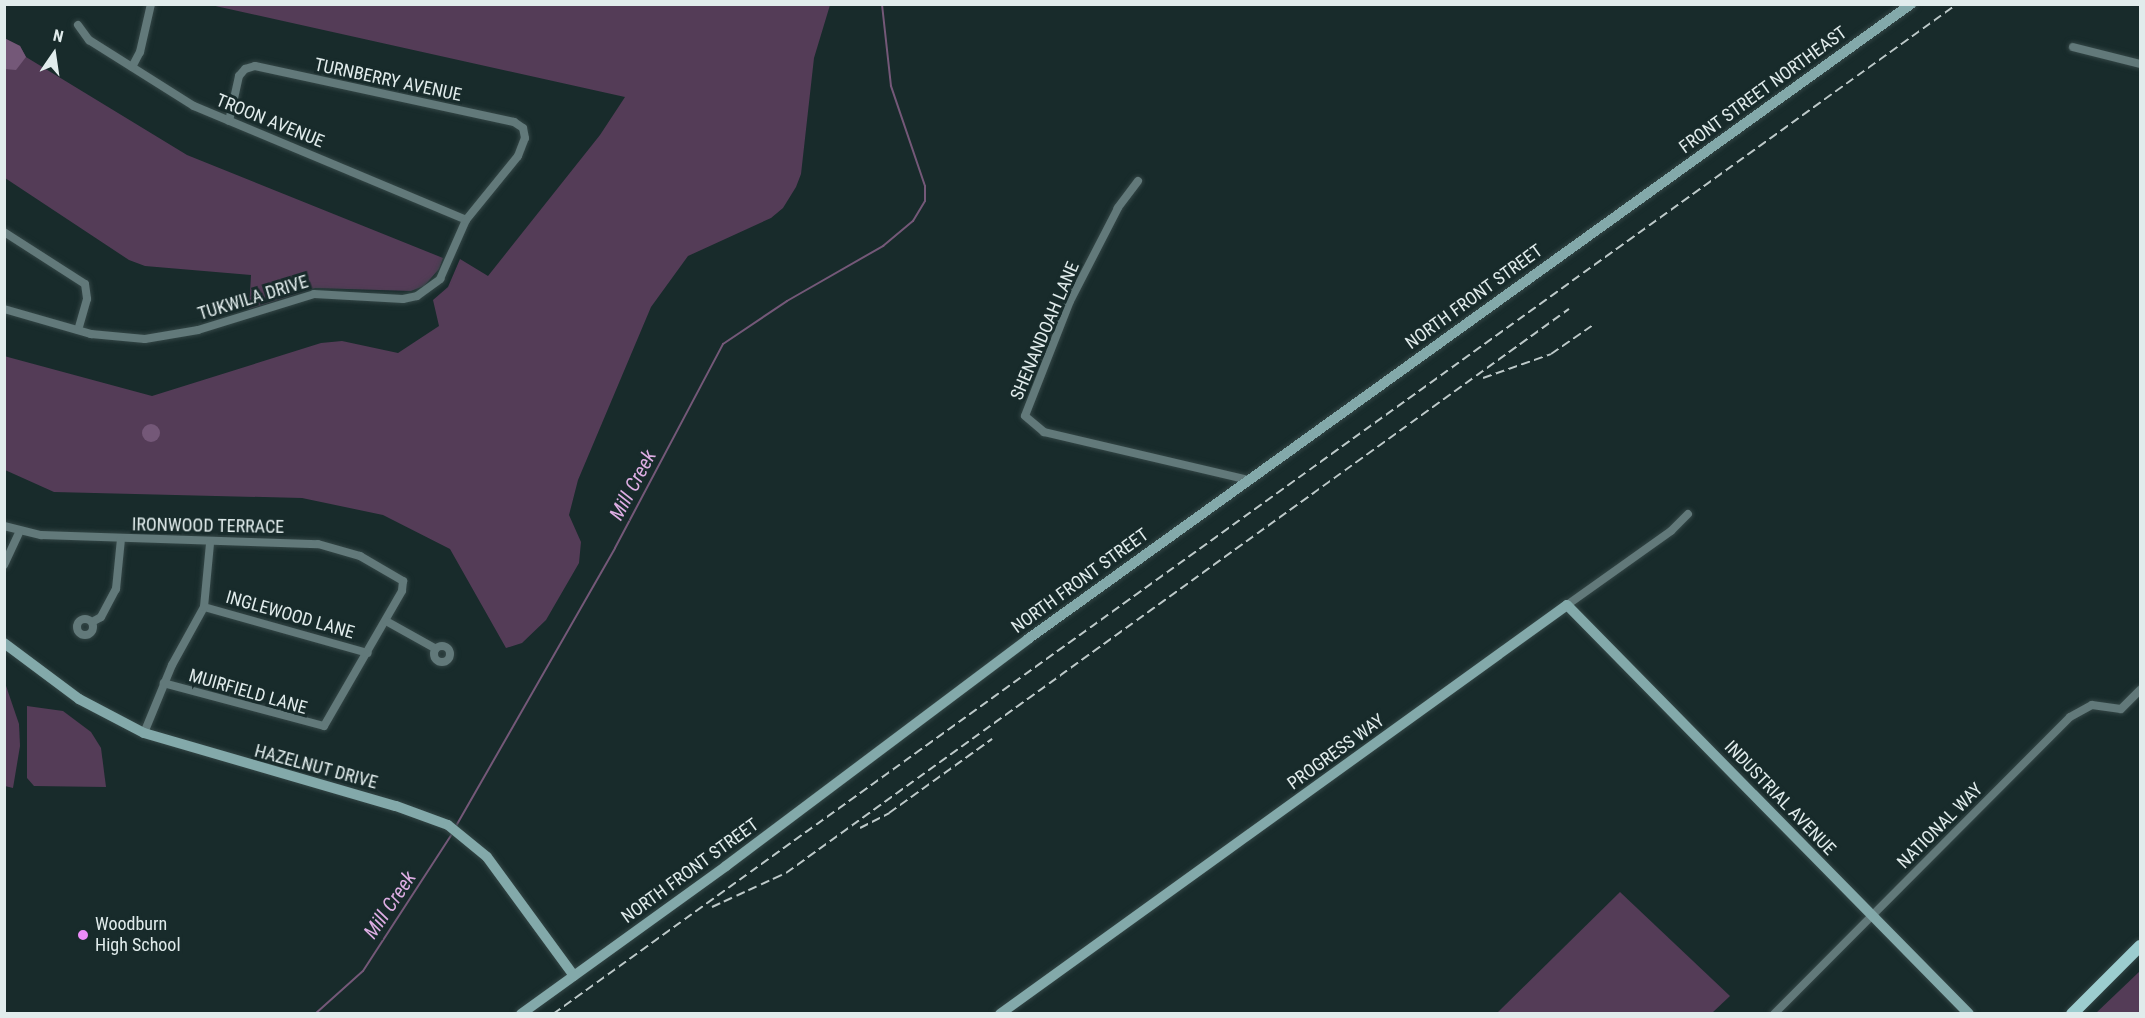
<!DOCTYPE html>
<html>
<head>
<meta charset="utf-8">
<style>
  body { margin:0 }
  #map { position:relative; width:2145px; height:1018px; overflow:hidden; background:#182b2b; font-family:"Roboto Condensed",sans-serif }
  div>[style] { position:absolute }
  .green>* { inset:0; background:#543c57 }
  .water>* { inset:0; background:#745878 }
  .round { border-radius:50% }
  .stream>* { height:2px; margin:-1px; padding:0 1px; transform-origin:1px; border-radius:1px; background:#745878 }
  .roads { filter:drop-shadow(0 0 2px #344646) drop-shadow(0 0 2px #344646) }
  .street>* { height:8px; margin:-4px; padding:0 4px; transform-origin:4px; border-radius:4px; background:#62797a }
  .street>.ring { margin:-4px; padding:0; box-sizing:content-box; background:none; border:8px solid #62797a; border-radius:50% }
  .secondary>* { height:10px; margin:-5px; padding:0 5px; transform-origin:5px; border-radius:5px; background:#83a9aa }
  .primary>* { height:12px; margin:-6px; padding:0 6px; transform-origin:6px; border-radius:6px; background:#9ccdcf }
  .rail>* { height:2px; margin-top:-1px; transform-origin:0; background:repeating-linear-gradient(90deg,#bdc9c9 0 9px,transparent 0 13.5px) }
  .dots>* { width:16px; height:16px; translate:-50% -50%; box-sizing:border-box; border:3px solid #182b2b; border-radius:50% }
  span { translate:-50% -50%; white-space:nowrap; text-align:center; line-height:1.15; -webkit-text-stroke:6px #182b2b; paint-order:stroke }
  .street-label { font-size:18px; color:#e1ecec }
  .poi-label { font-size:18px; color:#e1ecec }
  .left { translate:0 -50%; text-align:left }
  .water-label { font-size:20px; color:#deaee4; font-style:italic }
  .frame { position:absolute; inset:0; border:6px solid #e1ecec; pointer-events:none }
  .north { position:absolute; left:24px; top:24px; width:60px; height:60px; -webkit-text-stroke:4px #182b2b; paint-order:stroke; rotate:13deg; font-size:16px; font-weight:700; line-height:24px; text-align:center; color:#e1ecec }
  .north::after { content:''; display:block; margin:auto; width:21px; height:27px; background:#e1ecec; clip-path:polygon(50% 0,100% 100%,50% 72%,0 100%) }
</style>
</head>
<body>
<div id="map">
  <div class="green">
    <div style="clip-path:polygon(211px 5px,830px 5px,814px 58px,801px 174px,796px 187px,783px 208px,771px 218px,688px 256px,651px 307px,578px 480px,569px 515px,581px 542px,579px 563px,546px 620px,522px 643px,506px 648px,450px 549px,383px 515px,302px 498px,54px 492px,5px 470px,4px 356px,152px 396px,321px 343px,342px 341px,398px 353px,439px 326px,433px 300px,448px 287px,460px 259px,488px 276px,600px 135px,625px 97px)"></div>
    <div style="clip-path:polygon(4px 38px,20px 46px,26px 57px,187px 155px,443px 258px,439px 269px,424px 286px,411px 291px,315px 288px,249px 309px,251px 275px,145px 266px,129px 260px,5px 178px)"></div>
    <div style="clip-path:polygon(4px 680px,19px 724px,20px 746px,13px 788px,5px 786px)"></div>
    <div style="clip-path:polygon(27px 706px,63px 711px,91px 732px,101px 748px,106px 787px,34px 786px,27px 778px)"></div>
    <div style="clip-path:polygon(1620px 892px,1730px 996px,1712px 1013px,1497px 1013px)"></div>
    <div style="clip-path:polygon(2140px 971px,2140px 1013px,2096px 1013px)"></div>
  </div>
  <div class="water">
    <div style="clip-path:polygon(4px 38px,20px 46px,26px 57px,16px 70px,5px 69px)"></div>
    <div class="round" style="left:142px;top:424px;width:18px;height:18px"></div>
  </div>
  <div class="stream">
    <div style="left:456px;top:826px;width:320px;rotate:-60.2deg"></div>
    <div style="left:615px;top:548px;width:231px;rotate:-62.1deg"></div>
    <div style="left:723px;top:344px;width:77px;rotate:-33.9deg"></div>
    <div style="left:787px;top:301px;width:111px;rotate:-29.8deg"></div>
    <div style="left:883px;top:246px;width:39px;rotate:-40deg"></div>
    <div style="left:913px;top:221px;width:23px;rotate:-59deg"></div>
    <div style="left:925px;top:201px;width:15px;rotate:-90deg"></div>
    <div style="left:925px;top:186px;width:106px;rotate:-108.8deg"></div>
    <div style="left:891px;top:86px;width:82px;rotate:-96.3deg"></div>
    <div style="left:315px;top:1014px;width:64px;rotate:-41.9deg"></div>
    <div style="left:363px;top:971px;width:163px;rotate:-57deg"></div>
  </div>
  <div class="roads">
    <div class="street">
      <div style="left:78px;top:25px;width:19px;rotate:54deg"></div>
      <div style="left:89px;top:40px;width:124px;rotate:32.2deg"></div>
      <div style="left:194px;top:106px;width:295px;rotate:22.7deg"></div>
      <div style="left:2073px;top:47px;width:69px;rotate:14.2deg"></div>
      <div style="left:132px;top:67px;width:17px;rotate:-62deg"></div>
      <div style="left:140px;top:52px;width:49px;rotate:-77.1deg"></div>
      <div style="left:1138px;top:181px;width:34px;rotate:127deg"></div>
      <div style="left:1118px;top:208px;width:105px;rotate:117.3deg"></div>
      <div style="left:1070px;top:301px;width:123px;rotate:111.4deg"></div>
      <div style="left:1025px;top:416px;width:25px;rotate:40deg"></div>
      <div style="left:1044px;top:432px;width:210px;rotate:13.2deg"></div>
      <div style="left:4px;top:232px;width:96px;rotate:32.7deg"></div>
      <div style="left:85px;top:284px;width:15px;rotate:82deg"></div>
      <div style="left:87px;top:299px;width:32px;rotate:106deg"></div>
      <div style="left:4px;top:309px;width:91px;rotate:16deg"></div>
      <div style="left:91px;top:334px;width:54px;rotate:5.3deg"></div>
      <div style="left:145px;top:339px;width:54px;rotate:-9.6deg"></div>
      <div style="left:198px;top:330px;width:121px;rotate:-17.2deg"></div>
      <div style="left:314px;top:294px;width:89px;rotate:3.2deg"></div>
      <div style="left:403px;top:299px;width:14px;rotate:-12deg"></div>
      <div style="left:417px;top:296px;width:29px;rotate:-36deg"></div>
      <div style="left:440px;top:279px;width:64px;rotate:-66.2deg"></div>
      <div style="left:466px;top:220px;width:82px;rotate:-50.9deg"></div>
      <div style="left:518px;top:156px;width:19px;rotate:-69deg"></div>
      <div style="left:525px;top:138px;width:10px;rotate:-101deg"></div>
      <div style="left:523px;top:128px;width:11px;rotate:-146deg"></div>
      <div style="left:514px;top:122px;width:265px;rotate:-167.8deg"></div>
      <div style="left:255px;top:66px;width:10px;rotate:163deg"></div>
      <div style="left:245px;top:69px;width:9px;rotate:131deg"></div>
      <div style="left:239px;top:76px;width:46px;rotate:102.5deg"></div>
      <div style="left:4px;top:526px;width:38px;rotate:14deg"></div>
      <div style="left:41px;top:535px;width:277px;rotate:1.9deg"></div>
      <div style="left:318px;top:544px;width:44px;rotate:15.9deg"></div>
      <div style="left:360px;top:556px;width:50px;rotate:30.2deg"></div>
      <div style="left:403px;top:581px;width:10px;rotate:96deg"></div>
      <div style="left:402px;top:591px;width:156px;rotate:120deg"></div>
      <div style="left:324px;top:726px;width:166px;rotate:-165deg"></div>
      <div style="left:4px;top:565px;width:35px;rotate:-65deg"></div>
      <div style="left:1567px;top:605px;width:128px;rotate:-35.4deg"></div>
      <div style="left:1671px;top:531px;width:24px;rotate:-45deg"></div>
      <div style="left:204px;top:607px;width:170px;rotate:15.7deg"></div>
      <div class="ring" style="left:77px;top:619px;width:8px;height:8px"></div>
      <div style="left:386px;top:621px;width:57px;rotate:29.2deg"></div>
      <div style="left:92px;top:622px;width:10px;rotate:-29deg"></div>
      <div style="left:101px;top:617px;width:32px;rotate:-62deg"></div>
      <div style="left:116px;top:589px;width:50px;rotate:-84.3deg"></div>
      <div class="ring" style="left:434px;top:646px;width:8px;height:8px"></div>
      <div style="left:144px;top:733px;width:74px;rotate:-67.6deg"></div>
      <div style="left:172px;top:665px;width:66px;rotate:-61.1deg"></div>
      <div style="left:204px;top:607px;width:64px;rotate:-84.6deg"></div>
      <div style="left:1774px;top:1014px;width:419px;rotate:-45.1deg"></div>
      <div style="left:2070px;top:717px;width:25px;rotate:-29deg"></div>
      <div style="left:2092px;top:705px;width:29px;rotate:8deg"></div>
      <div style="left:2121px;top:709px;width:27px;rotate:-45deg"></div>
    </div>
    <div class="secondary">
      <div style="left:4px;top:643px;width:94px;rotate:36.7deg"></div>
      <div style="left:79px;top:699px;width:73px;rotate:27.6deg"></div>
      <div style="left:144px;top:733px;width:262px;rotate:16.2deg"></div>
      <div style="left:396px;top:806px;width:55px;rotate:20.1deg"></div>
      <div style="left:448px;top:825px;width:50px;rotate:39.4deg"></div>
      <div style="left:487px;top:857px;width:147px;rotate:53.8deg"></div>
      <div style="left:521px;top:1014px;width:253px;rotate:-35.8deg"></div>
      <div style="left:726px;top:866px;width:378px;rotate:-36.9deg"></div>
      <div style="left:1028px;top:639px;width:1088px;rotate:-35.72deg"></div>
      <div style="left:1000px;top:1014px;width:699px;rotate:-35.8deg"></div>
      <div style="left:1567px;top:605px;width:573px;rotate:45.49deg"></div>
    </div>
    <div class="primary">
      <div style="left:2072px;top:1014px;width:96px;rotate:-45deg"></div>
    </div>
  </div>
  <div class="rail">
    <div style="left:1483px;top:378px;width:72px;rotate:-19.4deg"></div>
    <div style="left:1551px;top:354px;width:51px;rotate:-34.6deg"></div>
    <div style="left:860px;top:828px;width:33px;rotate:-27deg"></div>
    <div style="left:889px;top:813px;width:127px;rotate:-35.7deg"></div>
    <div style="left:712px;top:907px;width:81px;rotate:-24.7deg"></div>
    <div style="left:786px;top:873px;width:965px;rotate:-35.77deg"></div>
    <div style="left:553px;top:1014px;width:1730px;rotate:-35.73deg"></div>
  </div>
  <div class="dots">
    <div style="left:83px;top:935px;background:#ed8cf9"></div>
  </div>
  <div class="street-label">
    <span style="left:388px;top:80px;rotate:12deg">TURNBERRY AVENUE</span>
    <span style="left:1763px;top:90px;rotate:-36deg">FRONT STREET NORTHEAST</span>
    <span style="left:270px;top:121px;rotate:22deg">TROON AVENUE</span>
    <span style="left:1474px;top:297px;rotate:-36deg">NORTH FRONT STREET</span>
    <span style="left:253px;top:298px;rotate:-17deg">TUKWILA DRIVE</span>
    <span style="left:1045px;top:331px;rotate:-67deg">SHENANDOAH LANE</span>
    <span style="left:208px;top:526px;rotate:1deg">IRONWOOD TERRACE</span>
    <span style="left:1080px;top:581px;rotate:-36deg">NORTH FRONT STREET</span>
    <span style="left:290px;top:615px;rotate:16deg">INGLEWOOD LANE</span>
    <span style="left:248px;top:692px;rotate:16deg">MUIRFIELD LANE</span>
    <span style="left:1336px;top:752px;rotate:-36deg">PROGRESS WAY</span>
    <span style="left:316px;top:767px;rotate:15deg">HAZELNUT DRIVE</span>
    <span style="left:1780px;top:798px;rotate:46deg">INDUSTRIAL AVENUE</span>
    <span style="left:1940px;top:826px;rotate:-45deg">NATIONAL WAY</span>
    <span style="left:690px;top:871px;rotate:-36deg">NORTH FRONT STREET</span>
  </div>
  <div class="poi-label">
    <span class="left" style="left:95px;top:935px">Woodburn<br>High School</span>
  </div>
  <div class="water-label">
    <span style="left:633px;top:485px;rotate:-62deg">Mill Creek</span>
    <span style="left:390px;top:905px;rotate:-56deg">Mill Creek</span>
  </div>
  <div class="frame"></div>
  <div class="north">N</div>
</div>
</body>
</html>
